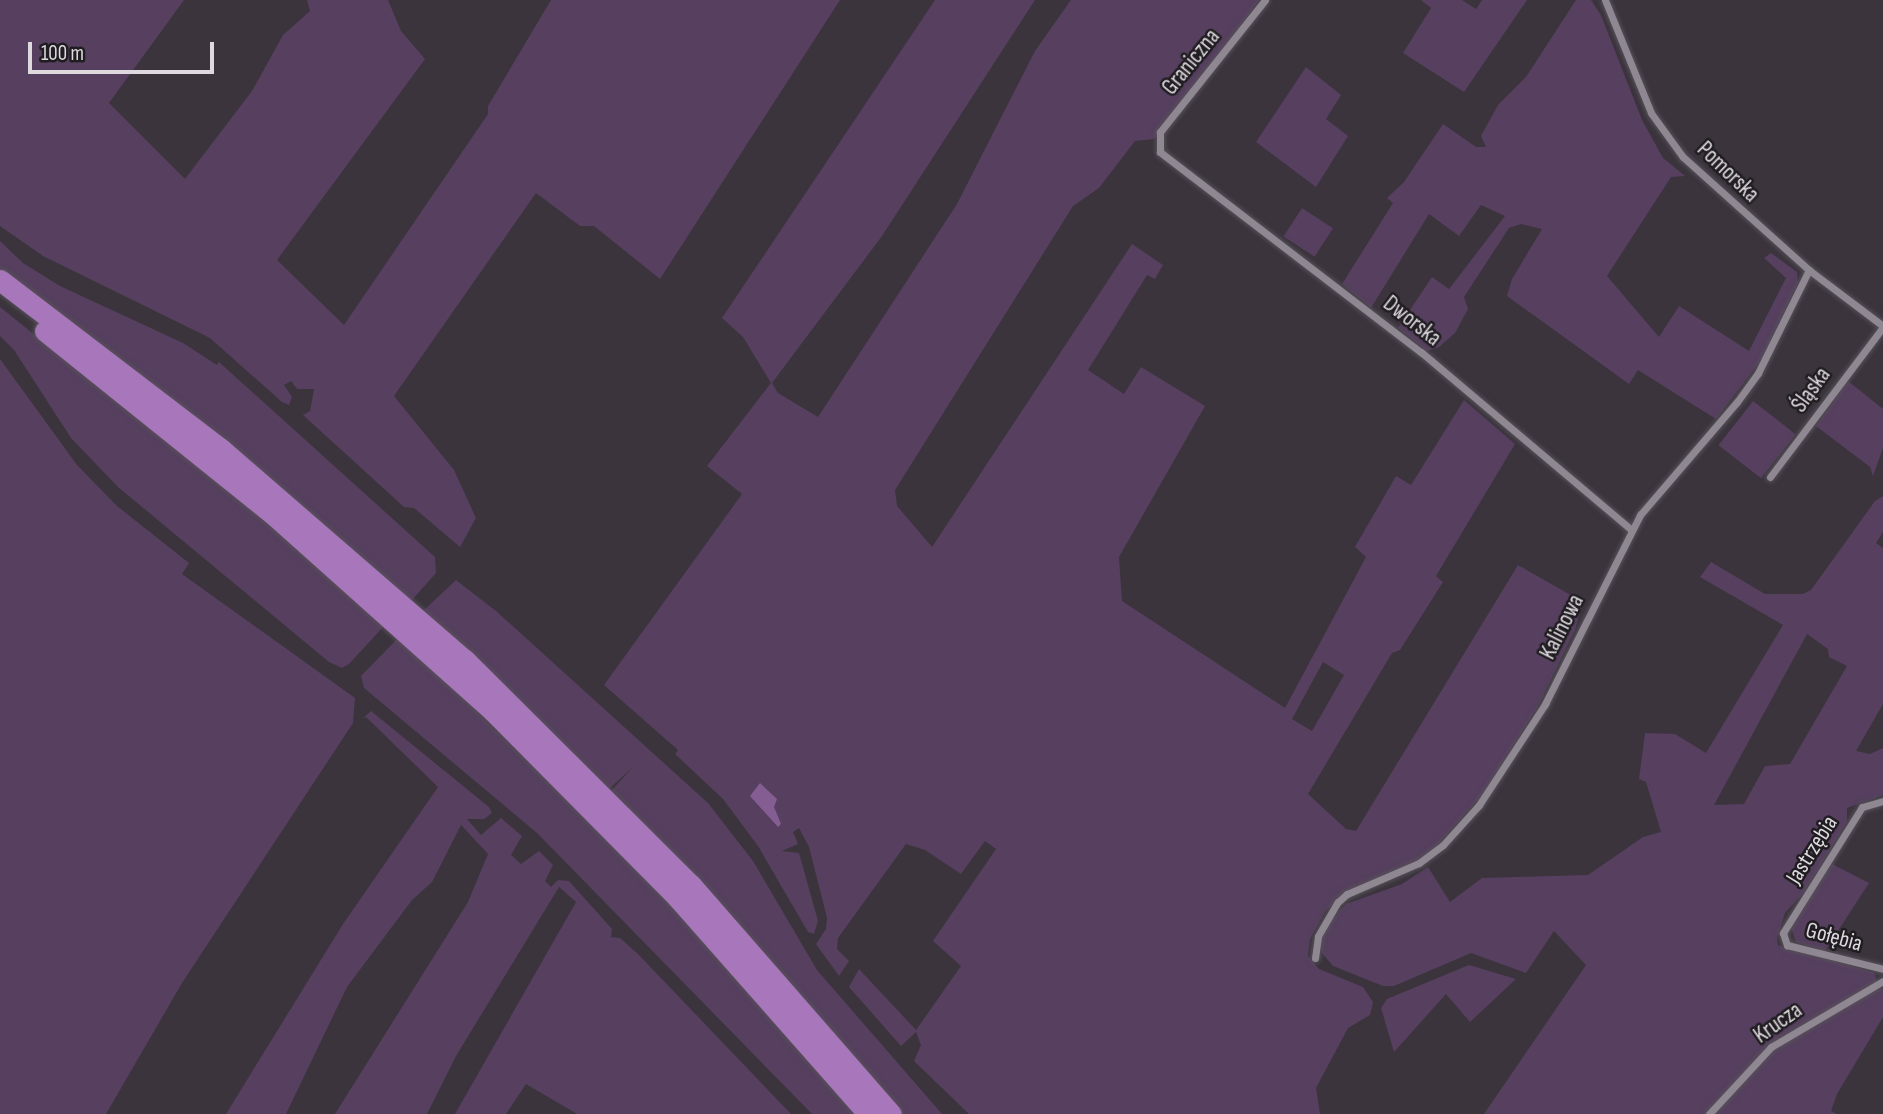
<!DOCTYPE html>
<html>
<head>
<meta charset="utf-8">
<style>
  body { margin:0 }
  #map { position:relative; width:1883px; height:1114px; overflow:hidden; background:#3b343d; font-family:"Sofia Sans Condensed",sans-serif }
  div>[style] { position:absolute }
  .green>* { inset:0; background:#563f5f; transform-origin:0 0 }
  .water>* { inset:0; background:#845e93 }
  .roads { filter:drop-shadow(0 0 2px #565158) drop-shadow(0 0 2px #565158) }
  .street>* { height:7px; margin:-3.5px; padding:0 3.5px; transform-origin:3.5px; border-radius:3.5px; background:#8f8892 }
  .primary>* { height:21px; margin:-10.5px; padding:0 10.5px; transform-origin:10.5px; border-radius:10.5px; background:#a876ba }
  span { translate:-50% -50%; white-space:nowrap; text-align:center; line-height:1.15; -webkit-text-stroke:5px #201d21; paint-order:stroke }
  .street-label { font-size:23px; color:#ddd9df }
  .scale { position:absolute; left:28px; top:42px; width:186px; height:32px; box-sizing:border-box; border:4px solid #ddd9df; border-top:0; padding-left:9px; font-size:21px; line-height:24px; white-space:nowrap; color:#ddd9df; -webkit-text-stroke:5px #201d21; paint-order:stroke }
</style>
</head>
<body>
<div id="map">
  <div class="green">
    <div style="clip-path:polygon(0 0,184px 0,109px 103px,185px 179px,252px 91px,283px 35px,310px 11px,307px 0,388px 0,401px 31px,425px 59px,277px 260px,344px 325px,488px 114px,488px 106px,551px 0,840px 0,660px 279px,594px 226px,580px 226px,536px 193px,394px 396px,454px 470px,476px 518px,460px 547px,414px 508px,404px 507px,303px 415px,310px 411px,314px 389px,297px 389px,291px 381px,284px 385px,292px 397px,289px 405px,282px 402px,210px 338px,43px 256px,0 226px)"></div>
    <div style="clip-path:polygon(evenodd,935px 0,1035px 0,882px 236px,772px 383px,778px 393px,818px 417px,957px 204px,1035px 51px,1071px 0,1259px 0,1169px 125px,1154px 139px,1135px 141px,1099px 188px,1073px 206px,895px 490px,897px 506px,932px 547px,1132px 244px,1163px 265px,1155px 279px,1147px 275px,1088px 370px,1124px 394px,1141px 367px,1205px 406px,1119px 557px,1122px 601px,1285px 708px,1366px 557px,1355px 547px,1396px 476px,1411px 485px,1464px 400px,1515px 444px,1436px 576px,1443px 582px,1400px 650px,1392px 653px,1308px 794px,1346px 829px,1356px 831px,1518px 565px,1583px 602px,1575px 630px,1537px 708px,1482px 795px,1426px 858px,1355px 887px,1326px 910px,1310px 939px,1308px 956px,1319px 969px,1363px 987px,1373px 1002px,1370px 1015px,1348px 1028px,1316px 1088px,1320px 1114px,969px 1114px,914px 1061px,921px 1045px,916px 1032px,901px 1046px,849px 987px,859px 969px,916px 1030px,961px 966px,933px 941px,996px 849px,985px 841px,961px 874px,925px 850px,906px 844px,838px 938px,837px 949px,849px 961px,839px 976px,816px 944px,826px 929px,827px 918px,809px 847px,799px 828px,793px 832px,798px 844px,782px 851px,799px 853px,818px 921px,814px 934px,808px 932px,758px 846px,723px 799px,675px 754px,678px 750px,604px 685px,742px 494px,707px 466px,771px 383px,743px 337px,722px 318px,935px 0,1323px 662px,1344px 675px,1312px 731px,1292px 719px,1323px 662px)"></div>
    <div style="clip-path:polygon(1421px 0,1462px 0,1476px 9px,1482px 0,1527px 0,1464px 92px,1403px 53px,1431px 8px)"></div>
    <div style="clip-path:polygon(1576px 0,1591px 0,1601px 15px,1642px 120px,1663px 158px,1685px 176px,1671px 177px,1607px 276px,1659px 337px,1679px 306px,1749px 351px,1786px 278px,1764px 258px,1771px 253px,1797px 272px,1798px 283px,1761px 360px,1716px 419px,1638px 370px,1629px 384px,1507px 296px,1512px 279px,1542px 229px,1521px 224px,1509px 228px,1464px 297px,1468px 309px,1455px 333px,1439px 347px,1427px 351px,1398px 328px,1432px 277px,1449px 289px,1505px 216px,1481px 205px,1459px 236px,1429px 214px,1371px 308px,1342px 284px,1393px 203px,1387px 198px,1404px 182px,1443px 124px,1476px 147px,1486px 147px,1481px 136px,1498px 105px,1526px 77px)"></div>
    <div style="clip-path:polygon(1306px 67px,1341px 95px,1326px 119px,1348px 136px,1316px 187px,1256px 142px)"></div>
    <div style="left:1302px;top:208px;width:37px;height:34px;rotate:33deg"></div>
    <div style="clip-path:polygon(0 241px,23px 263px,60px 286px,183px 343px,217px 365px,219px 362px,435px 557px,436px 573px,411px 601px,0 270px)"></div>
    <div style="clip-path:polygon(0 307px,300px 548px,385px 625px,349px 664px,342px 668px,329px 662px,118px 487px,71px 438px,14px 350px,0 336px)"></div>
    <div style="clip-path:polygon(0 359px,77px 465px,117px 506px,189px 563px,182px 574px,355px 698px,353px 723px,182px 983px,106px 1114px,0 1114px)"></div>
    <div style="clip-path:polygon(1848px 381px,1883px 409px,1883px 448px,1873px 476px,1870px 467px,1816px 426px)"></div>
    <div style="left:1753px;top:401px;width:54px;height:56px;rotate:38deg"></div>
    <div style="clip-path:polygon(evenodd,1883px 496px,1883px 532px,1876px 543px,1883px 548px,1883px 704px,1856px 751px,1870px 754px,1883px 748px,1883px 795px,1847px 808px,1847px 822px,1805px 891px,1785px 913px,1777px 938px,1778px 945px,1875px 973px,1878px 990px,1883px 988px,1883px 1017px,1837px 1094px,1831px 1111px,1837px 1114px,1484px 1114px,1586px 965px,1554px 931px,1526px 973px,1471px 953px,1394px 986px,1383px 986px,1333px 966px,1322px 953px,1320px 941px,1330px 922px,1346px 904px,1402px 884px,1428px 867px,1450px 902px,1482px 878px,1588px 875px,1643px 837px,1661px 832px,1646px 782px,1639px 779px,1645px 733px,1675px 734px,1706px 753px,1783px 625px,1700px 577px,1711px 562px,1765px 594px,1803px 594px,1811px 590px,1875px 501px,1883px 496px,1807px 634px,1828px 649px,1829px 657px,1847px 666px,1790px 764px,1765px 766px,1744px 804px,1714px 805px,1807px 634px)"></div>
    <div style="clip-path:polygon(456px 580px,496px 611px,708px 803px,753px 861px,817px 970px,942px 1114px,902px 1114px,611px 791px,633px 767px,609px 789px,422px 612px)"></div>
    <div style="clip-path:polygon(400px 636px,669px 901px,858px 1114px,812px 1114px,537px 833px,364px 688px,361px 676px)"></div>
    <div style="clip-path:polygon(371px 711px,489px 807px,492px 813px,484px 819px,467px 819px,481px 835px,501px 818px,522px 836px,511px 855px,521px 864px,539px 851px,553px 865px,545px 881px,551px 887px,558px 880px,569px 881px,612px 929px,611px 937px,620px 938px,638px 954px,791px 1114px,577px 1114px,526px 1084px,506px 1114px,455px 1114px,576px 902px,559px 887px,456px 1056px,427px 1114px,335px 1114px,468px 902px,488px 854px,461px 825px,432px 882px,412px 900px,347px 987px,286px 1114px,226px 1114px,343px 924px,438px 787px,366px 717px,362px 719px)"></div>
    <div style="clip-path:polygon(1832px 864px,1869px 883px,1825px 951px,1796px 942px,1791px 928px)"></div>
    <div style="clip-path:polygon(1469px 965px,1516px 979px,1470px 1022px,1446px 994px,1394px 1052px,1381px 1008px,1387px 999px)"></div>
  </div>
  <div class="water">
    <div style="clip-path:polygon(760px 783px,777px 799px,774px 807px,781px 824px,778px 827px,750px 796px)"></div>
  </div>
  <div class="roads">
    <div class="street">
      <div style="left:1265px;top:0;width:169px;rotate:128.5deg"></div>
      <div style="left:1160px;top:132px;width:20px;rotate:90deg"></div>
      <div style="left:1160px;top:152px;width:329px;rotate:37.5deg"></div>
      <div style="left:1421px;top:352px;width:276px;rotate:40.2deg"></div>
      <div style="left:1605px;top:0;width:122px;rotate:67.8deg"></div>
      <div style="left:1651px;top:113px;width:54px;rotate:54deg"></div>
      <div style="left:1683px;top:157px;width:169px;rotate:41.9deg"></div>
      <div style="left:1809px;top:270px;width:93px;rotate:37.1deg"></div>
      <div style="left:1770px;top:477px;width:188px;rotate:-53deg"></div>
      <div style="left:1883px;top:801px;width:22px;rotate:164deg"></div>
      <div style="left:1862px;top:807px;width:149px;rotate:122.1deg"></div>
      <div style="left:1783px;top:933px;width:13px;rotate:72deg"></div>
      <div style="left:1787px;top:945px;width:99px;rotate:14deg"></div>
      <div style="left:1315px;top:958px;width:22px;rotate:-82deg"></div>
      <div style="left:1318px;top:936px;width:39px;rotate:-60deg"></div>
      <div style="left:1338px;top:902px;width:12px;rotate:-42deg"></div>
      <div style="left:1347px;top:894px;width:78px;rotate:-23.3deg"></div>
      <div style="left:1419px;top:863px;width:30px;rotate:-37deg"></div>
      <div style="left:1443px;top:845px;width:54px;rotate:-48deg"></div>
      <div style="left:1479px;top:805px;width:121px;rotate:-56.8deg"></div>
      <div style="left:1545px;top:704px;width:212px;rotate:-63.3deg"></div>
      <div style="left:1640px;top:515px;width:149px;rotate:-49.4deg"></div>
      <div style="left:1737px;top:402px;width:36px;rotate:-54deg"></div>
      <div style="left:1758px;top:373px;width:115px;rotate:-63.7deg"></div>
      <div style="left:1709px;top:1114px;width:91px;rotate:-47.2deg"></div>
      <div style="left:1771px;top:1047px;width:130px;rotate:-30.5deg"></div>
    </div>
    <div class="primary">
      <div style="left:0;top:280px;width:278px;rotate:37.4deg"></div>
      <div style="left:221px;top:449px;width:323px;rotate:40.9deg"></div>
      <div style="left:465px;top:660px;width:319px;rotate:44.9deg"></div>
      <div style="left:691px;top:885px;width:304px;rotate:48.9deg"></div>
      <div style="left:45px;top:331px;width:295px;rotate:38.8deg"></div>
      <div style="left:275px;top:516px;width:292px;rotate:41.8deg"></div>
      <div style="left:493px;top:711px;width:262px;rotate:45.3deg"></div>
      <div style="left:677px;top:897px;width:289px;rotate:48.6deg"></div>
    </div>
  </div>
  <div class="street-label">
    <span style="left:1191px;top:62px;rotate:-51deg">Graniczna</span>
    <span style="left:1728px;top:172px;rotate:44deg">Pomorska</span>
    <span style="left:1412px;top:321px;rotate:38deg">Dworska</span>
    <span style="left:1811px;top:390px;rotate:-54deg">Śląska</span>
    <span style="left:1562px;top:627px;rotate:-63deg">Kalinowa</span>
    <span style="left:1812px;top:850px;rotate:-58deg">Jastrzębia</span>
    <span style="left:1834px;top:937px;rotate:15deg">Gołębia</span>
    <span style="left:1778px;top:1023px;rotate:-35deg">Krucza</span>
  </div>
  <div class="scale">100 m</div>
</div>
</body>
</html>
